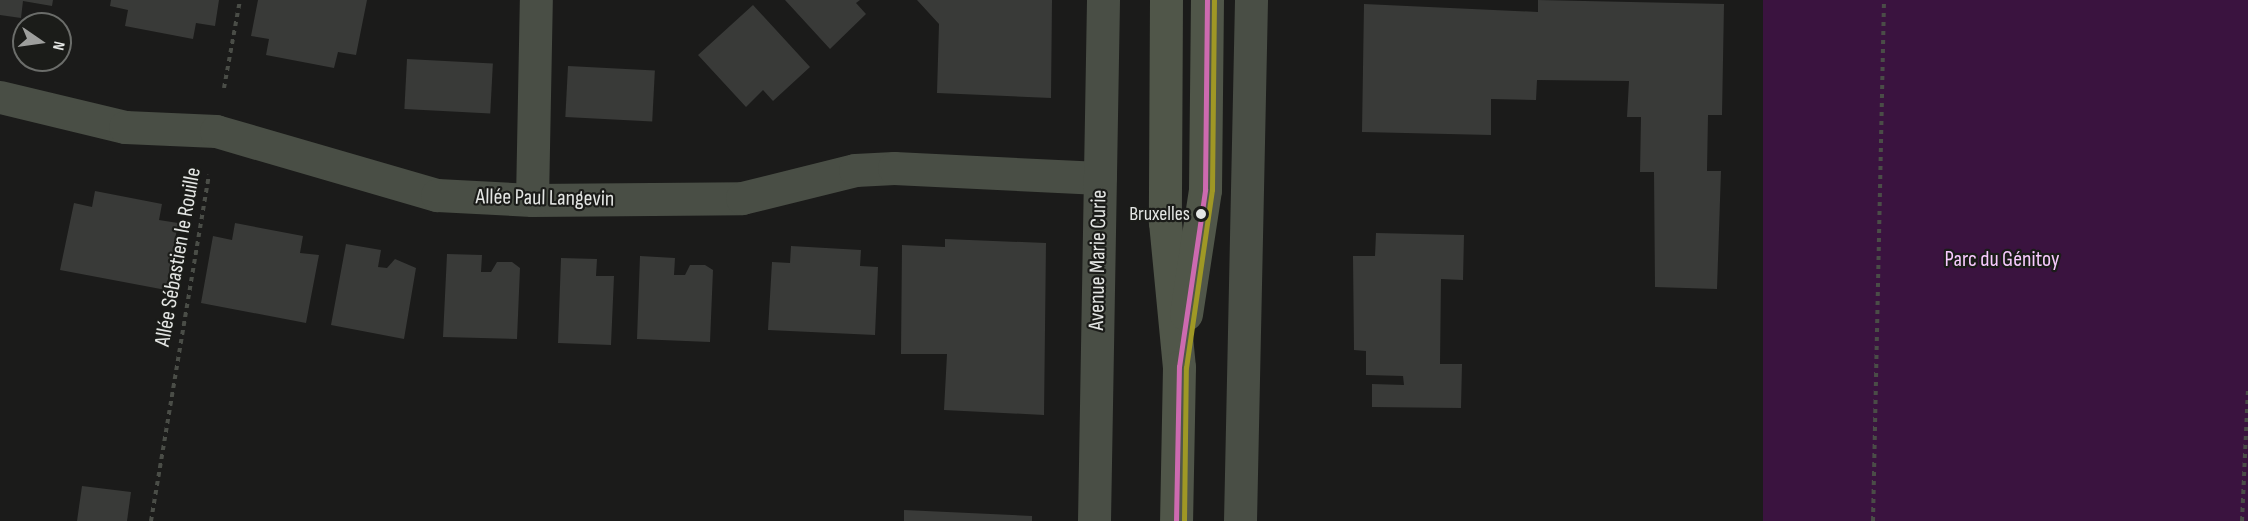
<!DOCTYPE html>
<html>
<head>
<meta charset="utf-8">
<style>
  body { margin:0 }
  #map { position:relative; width:2248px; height:521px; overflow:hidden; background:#1b1b1a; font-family:"Sofia Sans Condensed",sans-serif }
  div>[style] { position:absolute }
  .green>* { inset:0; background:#3a133f; transform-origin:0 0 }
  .building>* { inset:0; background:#393a38; transform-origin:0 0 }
  .path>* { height:4px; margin-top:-2px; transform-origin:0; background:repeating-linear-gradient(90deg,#4a4d47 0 4.5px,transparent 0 9px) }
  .minor>* { height:33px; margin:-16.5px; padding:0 16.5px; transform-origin:16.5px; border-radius:16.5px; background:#494e45 }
  .major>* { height:33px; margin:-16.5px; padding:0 16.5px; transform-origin:16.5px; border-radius:16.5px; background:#505649 }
  .bus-1>* { height:4.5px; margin:-2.25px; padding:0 2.25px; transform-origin:2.25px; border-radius:2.25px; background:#cd6ab0 }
  .bus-2>* { height:4.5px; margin:-2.25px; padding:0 2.25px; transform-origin:2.25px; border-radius:2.25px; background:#9f9825 }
  .dots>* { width:16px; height:16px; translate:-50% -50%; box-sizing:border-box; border:3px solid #1b1c19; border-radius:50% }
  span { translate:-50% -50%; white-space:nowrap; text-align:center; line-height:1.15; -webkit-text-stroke:4.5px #1b1c19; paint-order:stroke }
  .bus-label { font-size:20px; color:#e4e6e4 }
  .right { translate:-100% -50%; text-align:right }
  .street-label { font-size:22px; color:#e4e6e4 }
  .park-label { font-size:22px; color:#f8cafe }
  .north { position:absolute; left:12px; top:12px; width:60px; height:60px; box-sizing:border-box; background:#1b1c19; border:2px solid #6b6d6a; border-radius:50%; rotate:103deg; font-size:16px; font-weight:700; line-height:24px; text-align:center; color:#e4e6e4 }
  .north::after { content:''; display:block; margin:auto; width:21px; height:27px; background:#9e9f9d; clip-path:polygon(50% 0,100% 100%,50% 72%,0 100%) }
</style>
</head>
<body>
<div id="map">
  <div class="green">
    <div style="left:1763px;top:0;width:485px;height:521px"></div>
  </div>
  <div class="building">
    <div style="clip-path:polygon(0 0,53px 0,52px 6px,23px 1px,21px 18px,0 15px)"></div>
    <div style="clip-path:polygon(111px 0,219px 0,215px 26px,196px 23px,193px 39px,125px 26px,128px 10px,110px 6px)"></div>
    <div style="clip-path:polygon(258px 0,367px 0,356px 55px,338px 52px,334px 68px,266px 55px,269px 39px,251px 36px)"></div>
    <div style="clip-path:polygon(785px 0,860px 0,856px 3px,866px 14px,830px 49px)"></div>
    <div style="clip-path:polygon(917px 0,1052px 0,1051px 98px,937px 93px,939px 24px)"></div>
    <div style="clip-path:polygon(1538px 0,1724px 4px,1722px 115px,1708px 115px,1707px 171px,1721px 171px,1717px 289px,1655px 287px,1654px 172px,1640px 172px,1641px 117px,1627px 117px,1629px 81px,1537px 80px,1536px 100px,1491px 99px,1491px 135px,1362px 132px,1364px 4px,1538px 12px)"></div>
    <div style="clip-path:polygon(753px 5px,810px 67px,773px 101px,763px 90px,746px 107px,698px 55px)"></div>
    <div style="left:407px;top:59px;width:86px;height:50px;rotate:3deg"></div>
    <div style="left:568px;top:66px;width:87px;height:51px;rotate:3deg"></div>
    <div style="clip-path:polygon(95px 191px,162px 204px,159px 220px,178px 223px,166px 290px,60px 270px,74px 203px,92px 207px)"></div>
    <div style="clip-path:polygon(235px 223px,303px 236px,300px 253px,319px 255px,306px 323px,201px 303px,213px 236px,232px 240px)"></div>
    <div style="clip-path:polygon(1376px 233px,1464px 235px,1463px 280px,1441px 279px,1440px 364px,1462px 364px,1461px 408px,1372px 407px,1372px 384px,1404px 385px,1403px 376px,1366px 375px,1366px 351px,1354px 350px,1353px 256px,1375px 256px)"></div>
    <div style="clip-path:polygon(945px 239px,1046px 243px,1044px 415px,944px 410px,947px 354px,901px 354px,902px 245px,945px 247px)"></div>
    <div style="clip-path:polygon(346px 244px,381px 250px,378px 267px,387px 268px,395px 259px,416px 268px,404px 339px,331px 325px)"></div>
    <div style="clip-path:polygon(791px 246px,861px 250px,860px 266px,878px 267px,875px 335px,768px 330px,772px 262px,790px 263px)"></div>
    <div style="clip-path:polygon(447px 254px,482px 255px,481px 272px,491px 272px,497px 262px,512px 262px,520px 268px,517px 339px,443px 337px)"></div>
    <div style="clip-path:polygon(640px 256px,675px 258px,674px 275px,685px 275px,690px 265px,705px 265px,713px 270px,710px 342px,637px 339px)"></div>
    <div style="clip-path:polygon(561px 258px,597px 259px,596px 276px,614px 276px,611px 345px,558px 343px)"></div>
    <div style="clip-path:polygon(82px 486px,131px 492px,127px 521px,77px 521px)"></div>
    <div style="clip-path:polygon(904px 510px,1032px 516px,1032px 521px,904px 521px)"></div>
  </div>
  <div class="path">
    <div style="left:224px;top:88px;width:89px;rotate:-79.7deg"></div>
    <div style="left:151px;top:521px;width:351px;rotate:-80.5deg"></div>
    <div style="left:1873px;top:521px;width:521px;rotate:-88.79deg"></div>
    <div style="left:2242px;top:521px;width:134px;rotate:-87.4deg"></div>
  </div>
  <div class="minor">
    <div style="left:0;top:97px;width:129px;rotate:13.5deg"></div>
    <div style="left:125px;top:127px;width:91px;rotate:2.5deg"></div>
    <div style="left:216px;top:131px;width:230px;rotate:16.2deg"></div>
    <div style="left:437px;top:195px;width:95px;rotate:3deg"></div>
    <div style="left:532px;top:200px;width:210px;rotate:-0.5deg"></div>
    <div style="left:742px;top:198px;width:116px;rotate:-13.9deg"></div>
    <div style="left:855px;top:170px;width:39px;rotate:-3deg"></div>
    <div style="left:894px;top:168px;width:206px;rotate:2.8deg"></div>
    <div style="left:532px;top:200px;width:200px;rotate:-88.9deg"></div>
    <div style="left:1094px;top:521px;width:521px;rotate:-89.01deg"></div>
    <div style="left:1240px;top:521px;width:521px;rotate:-88.79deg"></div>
  </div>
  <div class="major">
    <div style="left:1166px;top:0;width:222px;rotate:90.3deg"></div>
    <div style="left:1165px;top:222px;width:146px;rotate:84.5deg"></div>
    <div style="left:1179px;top:367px;width:154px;rotate:91.1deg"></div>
    <div style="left:1186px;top:314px;width:125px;rotate:-81.3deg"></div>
    <div style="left:1205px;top:190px;width:190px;rotate:-89.4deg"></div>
  </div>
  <div class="bus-1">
    <div style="left:1176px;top:521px;width:154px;rotate:-88.9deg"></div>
    <div style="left:1179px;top:367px;width:179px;rotate:-81.6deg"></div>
    <div style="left:1205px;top:190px;width:190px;rotate:-89.4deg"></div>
  </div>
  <div class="bus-2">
    <div style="left:1184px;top:521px;width:153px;rotate:-89.3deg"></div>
    <div style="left:1186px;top:368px;width:180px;rotate:-81.7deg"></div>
    <div style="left:1212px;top:190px;width:190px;rotate:-89.4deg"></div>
  </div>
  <div class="dots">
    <div style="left:1201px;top:214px;background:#e4e6e4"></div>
  </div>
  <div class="bus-label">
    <span class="right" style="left:1190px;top:214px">Bruxelles</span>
  </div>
  <div class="street-label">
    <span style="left:545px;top:198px;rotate:1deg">Allée Paul Langevin</span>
    <span style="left:178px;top:257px;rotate:-80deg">Allée Sébastien le Rouille</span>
    <span style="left:1098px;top:260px;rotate:-89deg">Avenue Marie Curie</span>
  </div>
  <div class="park-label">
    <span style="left:2002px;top:260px">Parc du Génitoy</span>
  </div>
  <div class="north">N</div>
</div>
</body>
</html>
